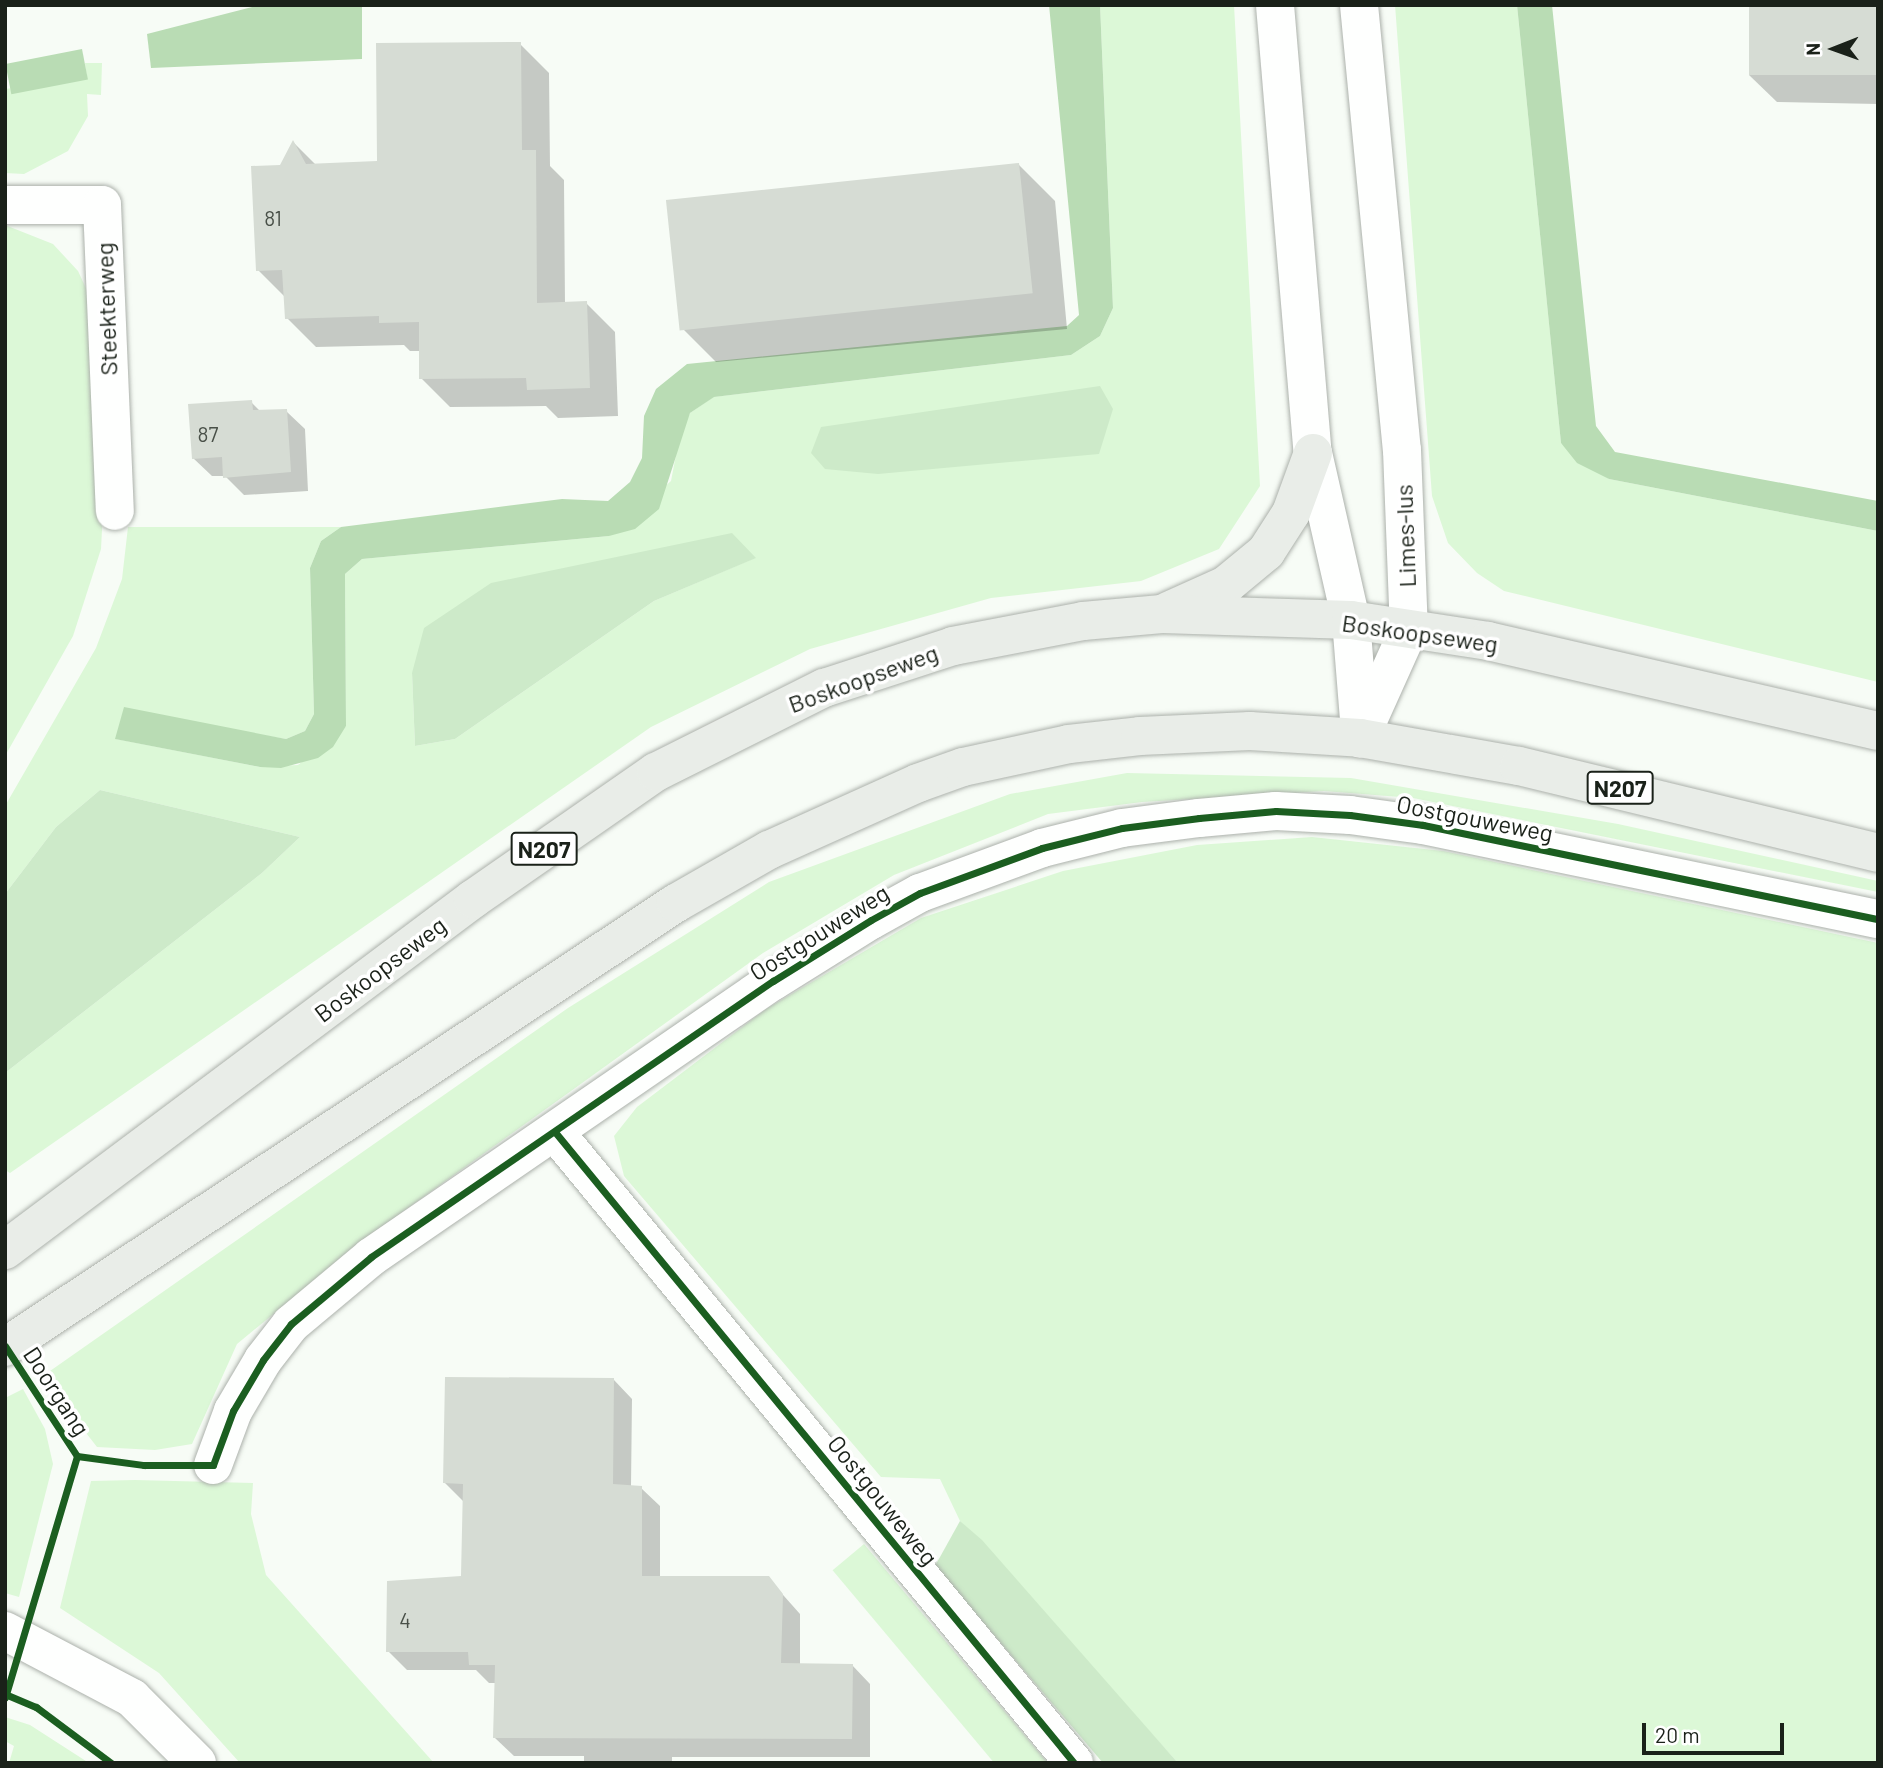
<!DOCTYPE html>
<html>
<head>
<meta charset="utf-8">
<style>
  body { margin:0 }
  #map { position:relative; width:1883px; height:1768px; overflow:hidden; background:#f7fcf6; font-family:Barlow,sans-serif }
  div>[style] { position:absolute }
  .green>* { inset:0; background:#dcf8d7; transform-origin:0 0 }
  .forest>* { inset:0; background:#cdeac9 }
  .water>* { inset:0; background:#b9dcb4; transform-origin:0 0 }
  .shadow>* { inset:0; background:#0003 }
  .building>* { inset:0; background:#d6dcd4; transform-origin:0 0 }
  .roads { filter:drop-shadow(0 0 2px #acb1ab) drop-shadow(0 0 2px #acb1ab) }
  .minor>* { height:38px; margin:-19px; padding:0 19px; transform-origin:19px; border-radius:19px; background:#fefffe }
  .secondary>* { height:38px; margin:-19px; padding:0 19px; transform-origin:19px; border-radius:19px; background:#fefffe }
  .primary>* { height:38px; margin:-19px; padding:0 19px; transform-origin:19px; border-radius:19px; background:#e9ede8 }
  .cycleway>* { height:7px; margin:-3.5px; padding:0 3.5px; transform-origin:3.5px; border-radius:3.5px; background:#1b5e20 }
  span { translate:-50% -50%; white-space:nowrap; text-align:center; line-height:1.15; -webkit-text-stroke:7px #fff; paint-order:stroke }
  .number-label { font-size:21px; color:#495048 }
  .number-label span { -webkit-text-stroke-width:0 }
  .shield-label span { padding:2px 5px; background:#fff; border:2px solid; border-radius:5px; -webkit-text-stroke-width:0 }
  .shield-label { font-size:23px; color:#1a2119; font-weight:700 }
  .street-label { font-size:24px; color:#1a2119 }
  .frame { position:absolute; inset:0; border:7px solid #1a2119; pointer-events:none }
  .north { position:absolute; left:1799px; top:14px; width:70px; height:70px; -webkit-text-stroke:5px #fff; paint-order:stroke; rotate:269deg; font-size:19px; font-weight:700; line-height:28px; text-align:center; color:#1a2119 }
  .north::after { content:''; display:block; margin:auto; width:24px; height:32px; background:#1a2119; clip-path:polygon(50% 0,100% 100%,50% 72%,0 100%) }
  .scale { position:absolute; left:1642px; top:1723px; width:142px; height:32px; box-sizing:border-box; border:4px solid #1a2119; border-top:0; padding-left:9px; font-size:21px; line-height:24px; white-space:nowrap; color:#1a2119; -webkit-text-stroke:5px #fff; paint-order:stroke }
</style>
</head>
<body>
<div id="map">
  <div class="green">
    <div style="clip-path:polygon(evenodd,1100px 5px,1234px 5px,1260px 486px,1219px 549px,1141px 581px,991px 598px,810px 649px,651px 727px,10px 1173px,5px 1170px,5px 1073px,262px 873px,300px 837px,100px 790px,56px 827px,5px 894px,5px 806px,96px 648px,122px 579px,128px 527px,341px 527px,321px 541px,310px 568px,314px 714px,305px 731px,286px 739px,256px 734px,116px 739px,260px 767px,298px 765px,346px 726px,345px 574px,362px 559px,609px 536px,671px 481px,680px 434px,690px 413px,713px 397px,1071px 355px,1100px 336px,1113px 308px,1100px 5px,755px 558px,654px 601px,455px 739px,415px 746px,412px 673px,755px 558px)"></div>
    <div style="clip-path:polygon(1395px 5px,1517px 5px,1561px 443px,1609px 479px,1878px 531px,1878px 682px,1504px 591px,1477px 573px,1448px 543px,1432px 496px)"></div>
    <div style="clip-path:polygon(85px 63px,102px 63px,101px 95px,87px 94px,88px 116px,68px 151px,24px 174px,5px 173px,5px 89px,87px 79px)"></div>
    <div style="clip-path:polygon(5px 225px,53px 244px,78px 271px,90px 297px,103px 510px,101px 549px,73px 636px,5px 756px)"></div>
    <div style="clip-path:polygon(1127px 773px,1351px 778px,1618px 824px,1878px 881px,1878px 892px,1413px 798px,1324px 791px,1142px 802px,1048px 814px,894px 875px,763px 953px,362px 1241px,237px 1344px,192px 1444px,155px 1450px,97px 1447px,76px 1420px,50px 1371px,568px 1008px,769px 882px,1010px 794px)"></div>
    <div style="clip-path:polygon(1312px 837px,1443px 851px,1878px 943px,1878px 1763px,1178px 1763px,960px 1521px,940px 1479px,881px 1477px,624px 1176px,614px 1136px,637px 1107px,766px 1009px,921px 918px,1063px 871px,1197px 845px)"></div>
    <div style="clip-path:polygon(23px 1389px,45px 1429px,53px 1464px,19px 1597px,5px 1593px,5px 1398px)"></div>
    <div style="clip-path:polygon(135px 1480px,253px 1483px,251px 1514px,266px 1575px,434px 1763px,240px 1763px,159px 1673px,60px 1608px,91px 1481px)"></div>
    <div style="left:864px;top:1544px;width:285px;height:41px;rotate:50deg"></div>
    <div style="clip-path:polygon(5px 1717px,30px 1725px,89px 1763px,9px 1763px,14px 1746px,5px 1741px)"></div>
  </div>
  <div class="forest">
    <div style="clip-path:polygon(1100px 386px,1113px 409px,1099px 454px,878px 474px,825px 469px,811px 453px,821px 427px)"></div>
    <div style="clip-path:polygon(732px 533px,756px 558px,654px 601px,455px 739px,415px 746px,412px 673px,424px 628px,491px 583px)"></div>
    <div style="clip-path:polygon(100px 790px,300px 837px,262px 873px,5px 1073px,5px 894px,56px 827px)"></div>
    <div style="clip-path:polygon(960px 1521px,982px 1540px,1178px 1763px,1103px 1763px,935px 1566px)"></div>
  </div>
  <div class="water">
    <div style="clip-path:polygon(260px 5px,362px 5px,362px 59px,151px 68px,147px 34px)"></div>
    <div style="clip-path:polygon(1049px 5px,1100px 5px,1113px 308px,1100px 336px,1071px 355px,714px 397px,690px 413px,659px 509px,635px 529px,609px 536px,362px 559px,345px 574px,346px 726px,333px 747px,318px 758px,281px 768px,260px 767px,115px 739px,124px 707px,286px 739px,305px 731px,314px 714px,310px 568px,321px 541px,341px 527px,562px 499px,608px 501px,630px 482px,642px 458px,644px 416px,656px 389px,687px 364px,1067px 326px,1079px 315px)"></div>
    <div style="clip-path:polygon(1517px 5px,1552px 5px,1596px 426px,1615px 452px,1878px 501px,1878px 531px,1609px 479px,1577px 463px,1561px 443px)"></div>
    <div style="left:82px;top:49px;width:31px;height:78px;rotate:79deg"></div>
  </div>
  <div class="shadow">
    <div style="clip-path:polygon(1878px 5px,1878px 104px,1777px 102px,1749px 75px)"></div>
    <div style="clip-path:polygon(520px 44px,549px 73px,550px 166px,564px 180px,565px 304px,586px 303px,615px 332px,618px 416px,558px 418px,546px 406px,450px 407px,421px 378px,421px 351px,410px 351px,404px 345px,316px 347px,287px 318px,286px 298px,258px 270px,282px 166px,294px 143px,317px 166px,378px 163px)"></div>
    <div style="clip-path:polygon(1019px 165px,1055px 201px,1067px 329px,716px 362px,680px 326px)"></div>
    <div style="clip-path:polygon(251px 402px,261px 412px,286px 411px,305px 429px,308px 491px,244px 495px,225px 476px,212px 476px,193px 458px)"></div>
    <div style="clip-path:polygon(614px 1380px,632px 1399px,631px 1487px,641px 1488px,660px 1506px,660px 1578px,768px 1578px,800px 1614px,800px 1665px,852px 1665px,870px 1684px,870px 1757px,672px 1757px,672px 1763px,584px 1763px,584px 1756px,514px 1756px,495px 1738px,496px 1683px,489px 1683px,476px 1670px,407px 1670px,388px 1651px,463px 1578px,464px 1502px,445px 1483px)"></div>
  </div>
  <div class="building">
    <div style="left:1749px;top:5px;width:129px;height:70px"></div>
    <div style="clip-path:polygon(521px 42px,522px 150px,536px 150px,537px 303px,587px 301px,590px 388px,527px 390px,526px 378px,419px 379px,419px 322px,379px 323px,379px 316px,285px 319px,282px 270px,256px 271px,251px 166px,280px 165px,293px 140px,306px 164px,377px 161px,376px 43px)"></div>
    <div style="left:1019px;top:163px;width:131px;height:355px;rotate:84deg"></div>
    <div style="clip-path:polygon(252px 400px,253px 410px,287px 409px,291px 472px,223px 478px,222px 457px,192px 459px,188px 404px)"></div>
    <div style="clip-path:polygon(445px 1377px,614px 1378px,613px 1484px,642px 1486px,642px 1576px,769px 1576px,783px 1594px,781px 1663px,853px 1664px,852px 1739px,493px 1738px,495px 1665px,469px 1665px,468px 1652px,386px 1652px,387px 1581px,461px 1576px,463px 1484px,443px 1483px)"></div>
  </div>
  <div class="roads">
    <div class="minor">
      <div style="left:5px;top:205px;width:97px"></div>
      <div style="left:102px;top:205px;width:306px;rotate:87.6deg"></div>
      <div style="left:555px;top:1132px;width:817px;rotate:50.56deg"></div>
      <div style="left:213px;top:1465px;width:58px;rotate:-69.7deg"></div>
      <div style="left:233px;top:1411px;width:59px;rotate:-59.5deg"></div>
      <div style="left:263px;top:1360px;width:46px;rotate:-52.1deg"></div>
      <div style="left:291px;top:1324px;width:104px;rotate:-39.9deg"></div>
      <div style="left:371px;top:1257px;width:488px;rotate:-34.5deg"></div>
      <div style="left:773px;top:981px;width:115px;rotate:-31.9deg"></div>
      <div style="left:871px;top:920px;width:56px;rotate:-28.9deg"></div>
      <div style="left:920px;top:893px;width:130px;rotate:-20.2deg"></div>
      <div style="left:1042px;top:848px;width:82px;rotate:-14deg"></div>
      <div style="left:1122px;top:828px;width:78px;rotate:-7.4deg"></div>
      <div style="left:1199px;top:818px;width:77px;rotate:-5.2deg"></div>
      <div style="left:1276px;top:811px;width:74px;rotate:3.1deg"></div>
      <div style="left:1350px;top:815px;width:74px;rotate:7.8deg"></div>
      <div style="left:1423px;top:825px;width:465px;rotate:11.7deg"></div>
    </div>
    <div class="secondary">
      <div style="left:1275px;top:5px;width:450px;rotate:85.2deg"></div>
      <div style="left:1313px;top:453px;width:171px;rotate:77.2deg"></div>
      <div style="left:1351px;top:620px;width:113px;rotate:85.4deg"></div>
      <div style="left:1359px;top:5px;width:447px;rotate:84.5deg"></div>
      <div style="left:1402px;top:450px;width:179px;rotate:87.8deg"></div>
      <div style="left:1409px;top:629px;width:120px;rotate:114.2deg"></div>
      <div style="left:5px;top:1631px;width:144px;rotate:27.8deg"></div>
      <div style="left:132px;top:1698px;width:92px;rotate:45deg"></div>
    </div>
    <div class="primary">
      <div style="left:1168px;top:611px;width:64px;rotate:-24.1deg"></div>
      <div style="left:1226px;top:585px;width:52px;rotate:-39.5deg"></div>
      <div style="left:1266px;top:552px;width:46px;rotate:-57.3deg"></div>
      <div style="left:1291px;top:513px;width:64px;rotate:-69.9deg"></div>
      <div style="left:5px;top:1250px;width:585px;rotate:-36.87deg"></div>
      <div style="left:473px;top:899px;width:223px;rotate:-34.8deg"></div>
      <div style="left:656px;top:772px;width:188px;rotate:-26.6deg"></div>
      <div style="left:824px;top:688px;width:136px;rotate:-18deg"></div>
      <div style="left:953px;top:646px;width:132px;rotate:-10.9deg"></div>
      <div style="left:1083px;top:621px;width:79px;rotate:-5.1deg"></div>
      <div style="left:1162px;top:614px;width:189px;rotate:1.8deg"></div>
      <div style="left:1351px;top:620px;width:139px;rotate:8.7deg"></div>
      <div style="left:1488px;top:641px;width:400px;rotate:13deg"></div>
      <div style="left:5px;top:1347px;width:805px;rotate:-33.49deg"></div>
      <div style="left:676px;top:903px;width:107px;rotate:-29.7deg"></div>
      <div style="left:769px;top:850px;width:163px;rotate:-24.2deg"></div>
      <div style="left:918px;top:783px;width:48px;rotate:-19.6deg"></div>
      <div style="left:963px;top:767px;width:108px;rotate:-12.2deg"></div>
      <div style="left:1069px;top:744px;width:71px;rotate:-6.4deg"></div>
      <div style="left:1140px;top:736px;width:110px;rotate:-2.6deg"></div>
      <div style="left:1250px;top:731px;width:110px;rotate:3.6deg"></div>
      <div style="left:1360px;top:738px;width:161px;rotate:10deg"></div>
      <div style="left:1519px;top:766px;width:369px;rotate:13.6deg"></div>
    </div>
  </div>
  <div class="cycleway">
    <div style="left:555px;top:1132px;width:817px;rotate:50.56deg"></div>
    <div style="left:5px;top:1346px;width:131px;rotate:56.8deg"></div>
    <div style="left:77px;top:1456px;width:252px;rotate:106.6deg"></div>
    <div style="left:77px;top:1456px;width:68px;rotate:7.7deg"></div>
    <div style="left:144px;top:1465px;width:69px"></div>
    <div style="left:213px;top:1465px;width:58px;rotate:-69.7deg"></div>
    <div style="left:233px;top:1411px;width:59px;rotate:-59.5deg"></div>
    <div style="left:263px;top:1360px;width:46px;rotate:-52.1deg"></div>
    <div style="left:291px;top:1324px;width:104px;rotate:-39.9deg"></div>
    <div style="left:371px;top:1257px;width:488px;rotate:-34.5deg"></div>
    <div style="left:773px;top:981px;width:115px;rotate:-31.9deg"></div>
    <div style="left:871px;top:920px;width:56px;rotate:-28.9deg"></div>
    <div style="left:920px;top:893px;width:130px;rotate:-20.2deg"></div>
    <div style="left:1042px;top:848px;width:82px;rotate:-14deg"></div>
    <div style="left:1122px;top:828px;width:78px;rotate:-7.4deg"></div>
    <div style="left:1199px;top:818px;width:77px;rotate:-5.2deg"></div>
    <div style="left:1276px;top:811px;width:74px;rotate:3.1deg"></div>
    <div style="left:1350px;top:815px;width:74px;rotate:7.8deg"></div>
    <div style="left:1423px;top:825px;width:465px;rotate:11.7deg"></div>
    <div style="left:5px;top:1694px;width:34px;rotate:23deg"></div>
    <div style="left:36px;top:1707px;width:94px;rotate:36.7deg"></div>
  </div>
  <div class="number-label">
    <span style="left:273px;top:218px">81</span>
    <span style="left:208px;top:434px">87</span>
    <span style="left:405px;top:1620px">4</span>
  </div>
  <div class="shield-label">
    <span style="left:1620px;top:788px">N207</span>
    <span style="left:544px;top:849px">N207</span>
  </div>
  <div class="street-label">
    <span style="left:106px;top:309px;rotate:-92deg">Steekterweg</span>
    <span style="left:1405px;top:536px;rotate:-92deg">Limes-lus</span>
    <span style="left:1420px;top:633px;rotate:8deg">Boskoopseweg</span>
    <span style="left:863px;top:678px;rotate:-20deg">Boskoopseweg</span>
    <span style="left:1475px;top:818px;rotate:11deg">Oostgouweweg</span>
    <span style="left:819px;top:932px;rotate:-32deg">Oostgouweweg</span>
    <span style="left:380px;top:969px;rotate:-37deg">Boskoopseweg</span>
    <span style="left:57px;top:1391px;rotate:57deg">Doorgang</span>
    <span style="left:883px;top:1500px;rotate:51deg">Oostgouweweg</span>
  </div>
  <div class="frame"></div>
  <div class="north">N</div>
  <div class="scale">20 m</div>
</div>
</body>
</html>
